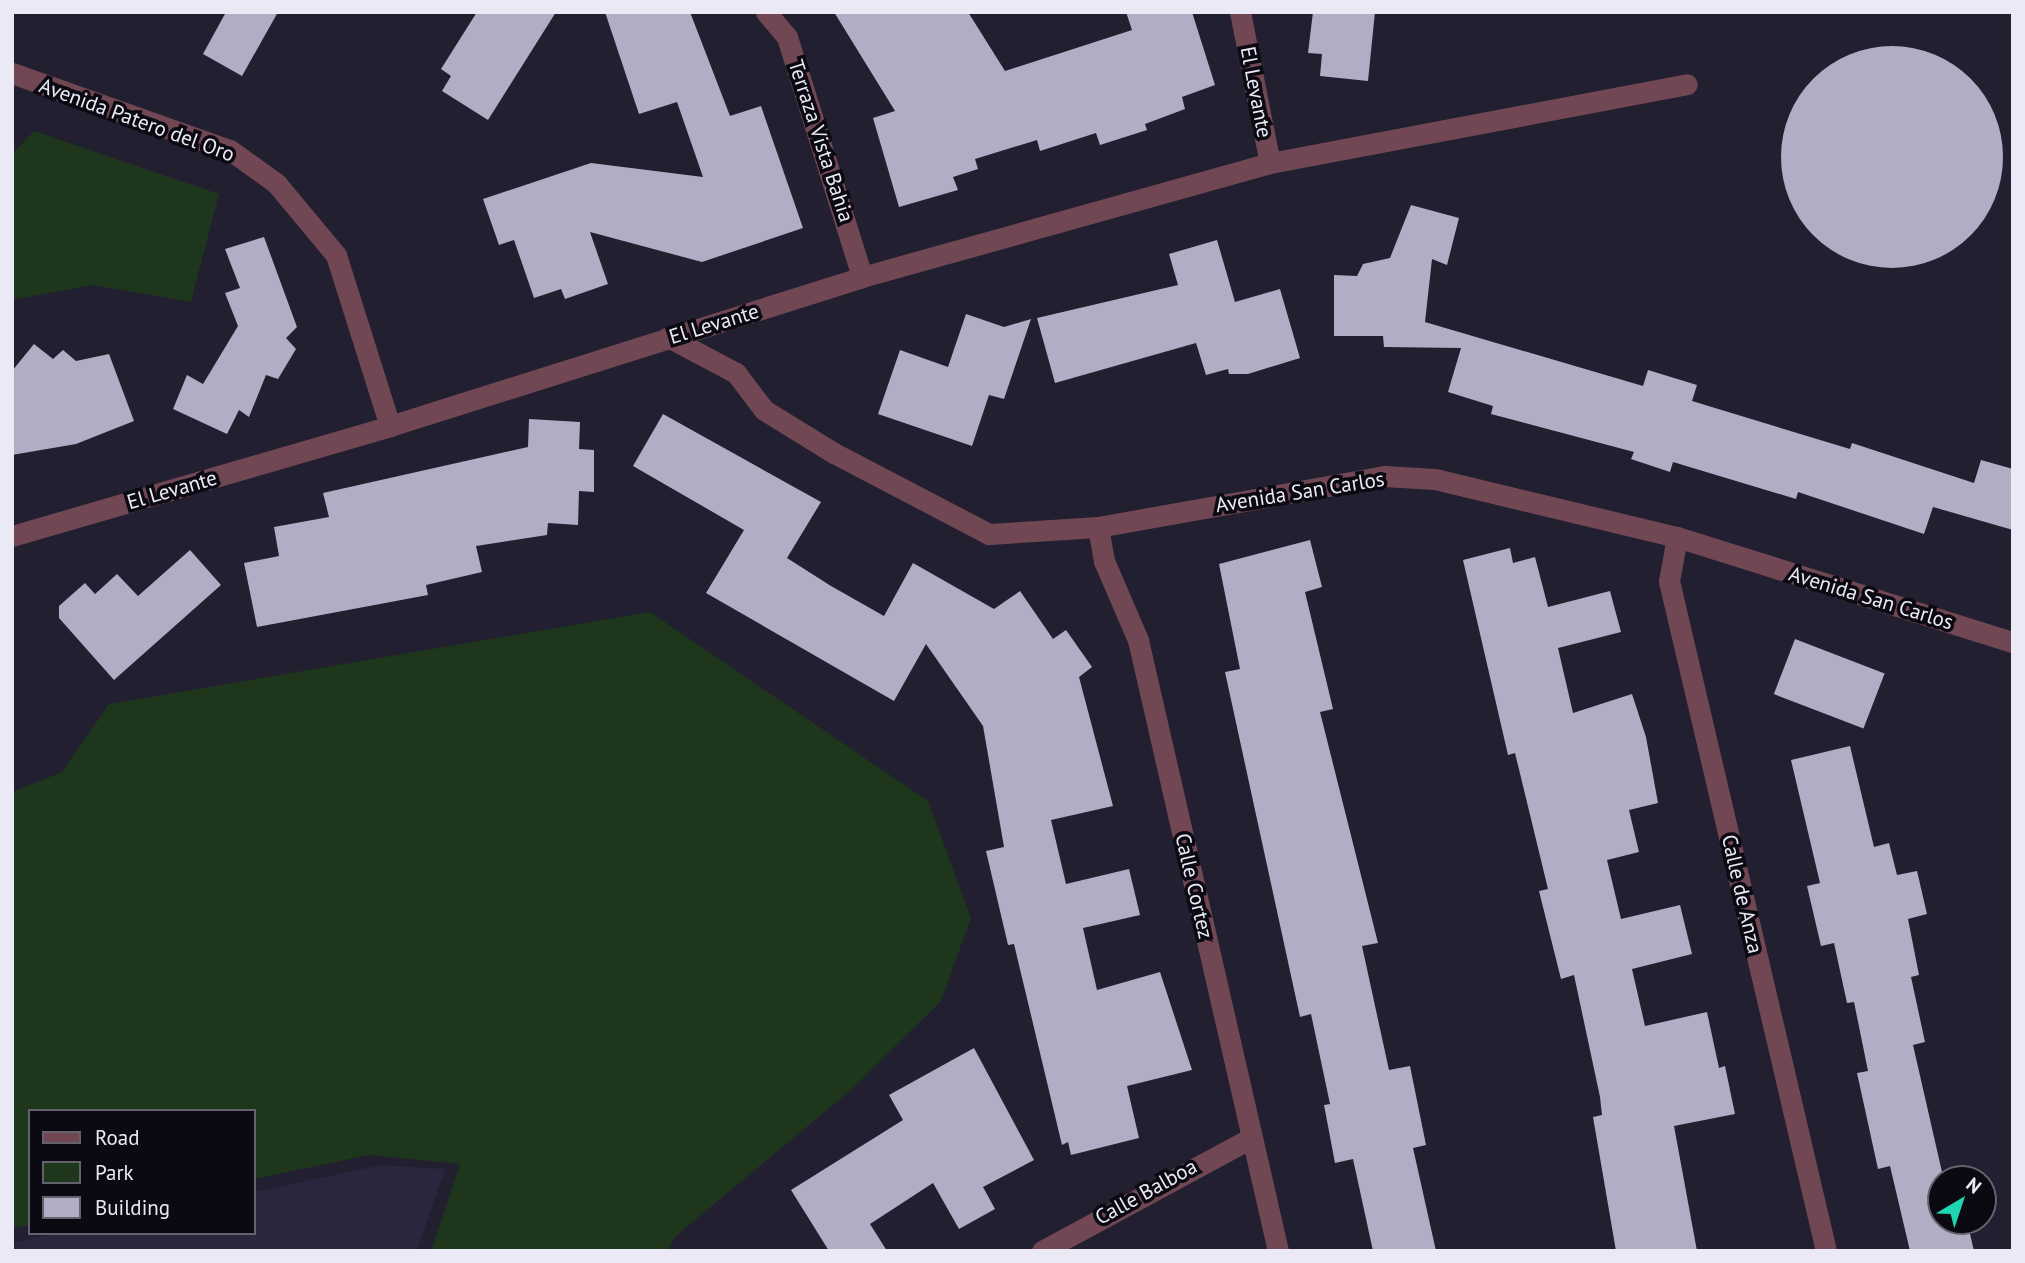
<!DOCTYPE html>
<html>
<head>
<meta charset="utf-8">
<style>
  body { margin:0 }
  #map { position:relative; width:2025px; height:1263px; overflow:hidden; background:#211f30; font-family:"PT Sans",sans-serif }
  div>[style] { position:absolute }
  .built>* { inset:0; background:#29263d }
  .green>* { inset:0; background:#1d361c }
  .building>* { inset:0; background:#b0aec4; transform-origin:0 0 }
  .round { border-radius:50% }
  .minor>* { height:21px; margin:-10.5px; padding:0 10.5px; transform-origin:10.5px; border-radius:10.5px; background:#724754 }
  span { translate:-50% -50%; white-space:nowrap; text-align:center; line-height:1.15; -webkit-text-stroke:7px #0b0a12; paint-order:stroke }
  .street-label { font-size:21px; color:#eae9f5 }
  .frame { position:absolute; inset:0; border:14px solid #eae9f5; pointer-events:none }
  .legend { position:absolute; left:28px; top:1109px; width:228px; height:126px; box-sizing:border-box; background:#0b0a12; border:2px solid #64636d; margin:0; padding:9px 12px; list-style:none; font-size:21px; color:#eae9f5 }
  .legend li { display:flex; align-items:center; gap:14px; height:35px }
  .legend b { width:35px; border:2px solid #64636d }
  .north { position:absolute; left:1927px; top:1165px; width:70px; height:70px; box-sizing:border-box; background:#0b0a12; border:2px solid #64636d; border-radius:50%; rotate:39deg; font-size:19px; font-weight:700; line-height:28px; text-align:center; color:#eae9f5 }
  .north::after { content:''; display:block; margin:auto; width:24px; height:32px; background:#1dd5b1; clip-path:polygon(50% 0,100% 100%,50% 72%,0 100%) }
</style>
</head>
<body>
<div id="map">
  <div class="built">
    <div style="clip-path:polygon(381px 1165px,445px 1169px,417px 1251px,12px 1251px,12px 1243px,57px 1233px,254px 1233px,254px 1192px)"></div>
  </div>
  <div class="green">
    <div style="clip-path:polygon(34px 131px,219px 194px,191px 302px,92px 285px,12px 300px,12px 154px)"></div>
    <div style="clip-path:polygon(650px 612px,928px 801px,971px 918px,941px 1001px,851px 1090px,677px 1235px,667px 1251px,431px 1251px,460px 1164px,369px 1155px,254px 1179px,254px 1111px,30px 1111px,30px 1225px,12px 1228px,12px 792px,62px 772px,109px 704px)"></div>
  </div>
  <div class="building">
    <div style="clip-path:polygon(226px 12px,278px 12px,242px 76px,203px 54px)"></div>
    <div style="clip-path:polygon(477px 12px,556px 12px,488px 120px,442px 91px,451px 76px,441px 69px)"></div>
    <div style="clip-path:polygon(605px 12px,690px 12px,730px 116px,761px 106px,803px 228px,702px 262px,590px 232px,608px 284px,565px 299px,561px 289px,534px 298px,514px 240px,499px 245px,483px 199px,591px 163px,703px 177px,677px 102px,639px 114px)"></div>
    <div style="clip-path:polygon(834px 12px,968px 12px,1005px 71px,1132px 30px,1126px 12px,1192px 12px,1215px 85px,1182px 97px,1185px 109px,1145px 124px,1147px 130px,1100px 145px,1096px 133px,1040px 151px,1037px 140px,975px 159px,978px 169px,953px 177px,958px 190px,899px 207px,873px 118px,895px 111px)"></div>
    <div style="clip-path:polygon(1313px 12px,1375px 12px,1368px 81px,1320px 76px,1322px 54px,1308px 53px)"></div>
    <div class="round" style="left:1781px;top:46px;width:222px;height:222px"></div>
    <div style="clip-path:polygon(1411px 205px,1459px 218px,1447px 265px,1432px 259px,1425px 322px,1643px 386px,1648px 370px,1697px 385px,1692px 401px,1850px 449px,1852px 443px,1974px 483px,1981px 460px,2013px 469px,2013px 530px,1933px 507px,1924px 534px,1798px 492px,1796px 499px,1673px 462px,1670px 472px,1631px 459px,1634px 452px,1491px 414px,1493px 406px,1448px 392px,1461px 348px,1384px 347px,1383px 336px,1334px 336px,1334px 275px,1357px 276px,1363px 264px,1390px 258px)"></div>
    <div style="clip-path:polygon(264px 237px,297px 327px,286px 338px,296px 349px,278px 379px,266px 375px,249px 417px,239px 410px,227px 434px,173px 409px,187px 375px,203px 384px,238px 326px,225px 293px,240px 288px,225px 249px)"></div>
    <div style="clip-path:polygon(1217px 240px,1235px 302px,1280px 289px,1300px 358px,1248px 374px,1229px 374px,1228px 369px,1206px 375px,1196px 343px,1055px 383px,1037px 318px,1178px 285px,1169px 254px)"></div>
    <div style="clip-path:polygon(966px 314px,1004px 327px,1031px 319px,1004px 399px,989px 395px,972px 446px,878px 414px,900px 350px,948px 367px)"></div>
    <div style="clip-path:polygon(34px 344px,53px 359px,63px 350px,76px 361px,109px 354px,134px 421px,76px 444px,12px 455px,12px 371px)"></div>
    <div style="clip-path:polygon(663px 414px,821px 502px,787px 558px,831px 586px,884px 616px,913px 563px,994px 609px,1020px 591px,1053px 639px,1066px 630px,1092px 667px,1079px 677px,1113px 806px,1051px 820px,1066px 884px,1129px 869px,1140px 915px,1083px 928px,1097px 990px,1160px 972px,1192px 1070px,1127px 1086px,1139px 1138px,1071px 1155px,1068px 1142px,1062px 1145px,1014px 944px,1008px 945px,986px 851px,1004px 847px,983px 726px,926px 644px,894px 701px,706px 593px,744px 530px,633px 466px)"></div>
    <div style="clip-path:polygon(529px 419px,580px 422px,579px 449px,594px 450px,594px 492px,579px 491px,578px 525px,548px 523px,547px 535px,476px 546px,482px 572px,426px 585px,428px 595px,257px 627px,244px 563px,279px 556px,274px 527px,329px 517px,323px 493px,528px 447px)"></div>
    <div style="clip-path:polygon(1310px 540px,1322px 587px,1305px 592px,1333px 709px,1320px 712px,1378px 943px,1362px 946px,1389px 1070px,1410px 1066px,1426px 1145px,1413px 1148px,1436px 1251px,1373px 1251px,1353px 1159px,1335px 1163px,1324px 1105px,1330px 1104px,1311px 1014px,1300px 1017px,1225px 672px,1240px 669px,1219px 564px)"></div>
    <div style="clip-path:polygon(1510px 548px,1513px 563px,1535px 557px,1548px 607px,1610px 591px,1621px 632px,1558px 648px,1573px 713px,1632px 694px,1646px 737px,1658px 803px,1629px 810px,1639px 852px,1607px 860px,1621px 919px,1680px 905px,1692px 954px,1632px 969px,1645px 1026px,1707px 1012px,1719px 1068px,1725px 1066px,1735px 1114px,1674px 1126px,1697px 1251px,1616px 1251px,1593px 1117px,1602px 1115px,1600px 1097px,1574px 975px,1561px 979px,1539px 891px,1548px 889px,1515px 753px,1508px 755px,1463px 560px)"></div>
    <div style="clip-path:polygon(190px 550px,221px 585px,114px 680px,59px 618px,59px 606px,85px 583px,95px 594px,117px 574px,138px 596px)"></div>
    <div style="left:1795px;top:639px;width:96px;height:59px;rotate:21deg"></div>
    <div style="clip-path:polygon(1850px 746px,1874px 847px,1889px 843px,1897px 875px,1917px 871px,1927px 914px,1908px 919px,1919px 975px,1911px 977px,1925px 1042px,1913px 1045px,1942px 1172px,1955px 1170px,1957px 1179px,1941px 1179px,1941px 1221px,1967px 1221px,1974px 1251px,1910px 1251px,1890px 1166px,1878px 1169px,1857px 1073px,1868px 1071px,1854px 1002px,1847px 1003px,1834px 943px,1821px 946px,1807px 886px,1820px 883px,1791px 760px)"></div>
    <div style="clip-path:polygon(974px 1048px,1034px 1160px,983px 1187px,995px 1209px,959px 1229px,933px 1183px,870px 1224px,887px 1251px,829px 1251px,791px 1190px,903px 1120px,889px 1095px)"></div>
  </div>
  <div class="minor">
    <div style="left:766px;top:12px;width:33px;rotate:50deg"></div>
    <div style="left:787px;top:37px;width:251px;rotate:72.6deg"></div>
    <div style="left:1240px;top:12px;width:154px;rotate:78.8deg"></div>
    <div style="left:12px;top:73px;width:231px;rotate:19.5deg"></div>
    <div style="left:230px;top:150px;width:57px;rotate:35.7deg"></div>
    <div style="left:276px;top:183px;width:94px;rotate:50.2deg"></div>
    <div style="left:336px;top:255px;width:179px;rotate:72.5deg"></div>
    <div style="left:668px;top:337px;width:77px;rotate:27.9deg"></div>
    <div style="left:736px;top:373px;width:46px;rotate:52.9deg"></div>
    <div style="left:764px;top:410px;width:82px;rotate:31.6deg"></div>
    <div style="left:834px;top:453px;width:175px;rotate:27.6deg"></div>
    <div style="left:989px;top:534px;width:109px;rotate:-3.7deg"></div>
    <div style="left:1098px;top:527px;width:291px;rotate:-10.1deg"></div>
    <div style="left:1384px;top:476px;width:51px;rotate:3.4deg"></div>
    <div style="left:1435px;top:479px;width:249px;rotate:13.5deg"></div>
    <div style="left:1677px;top:537px;width:352px;rotate:17.4deg"></div>
    <div style="left:1098px;top:527px;width:35px;rotate:80deg"></div>
    <div style="left:1104px;top:561px;width:86px;rotate:66.7deg"></div>
    <div style="left:1138px;top:640px;width:627px;rotate:77.09deg"></div>
    <div style="left:12px;top:536px;width:394px;rotate:-16.2deg"></div>
    <div style="left:390px;top:426px;width:495px;rotate:-17.5deg"></div>
    <div style="left:862px;top:277px;width:424px;rotate:-15.6deg"></div>
    <div style="left:1270px;top:163px;width:424px;rotate:-10.7deg"></div>
    <div style="left:1677px;top:537px;width:45px;rotate:100.3deg"></div>
    <div style="left:1669px;top:581px;width:688px;rotate:76.81deg"></div>
    <div style="left:1042px;top:1251px;width:238px;rotate:-28.4deg"></div>
  </div>
  <div class="street-label">
    <span style="left:1256px;top:92px;rotate:79deg">El Levante</span>
    <span style="left:137px;top:120px;rotate:20deg">Avenida Patero del Oro</span>
    <span style="left:821px;top:141px;rotate:72deg">Terraza Vista Bahia</span>
    <span style="left:714px;top:324px;rotate:-17deg">El Levante</span>
    <span style="left:172px;top:490px;rotate:-16deg">El Levante</span>
    <span style="left:1300px;top:492px;rotate:-9deg">Avenida San Carlos</span>
    <span style="left:1871px;top:598px;rotate:17deg">Avenida San Carlos</span>
    <span style="left:1194px;top:886px;rotate:77deg">Calle Cortez</span>
    <span style="left:1742px;top:894px;rotate:77deg">Calle de Anza</span>
    <span style="left:1146px;top:1192px;rotate:-29deg">Calle Balboa</span>
  </div>
  <div class="frame"></div>
  <ul class="legend">
  <li><b style="height:9px;background:#724754"></b>Road</li>
  <li><b style="height:19px;background:#1d361c"></b>Park</li>
  <li><b style="height:19px;background:#b0aec4"></b>Building</li>
  </ul>
  <div class="north">N</div>
</div>
</body>
</html>
